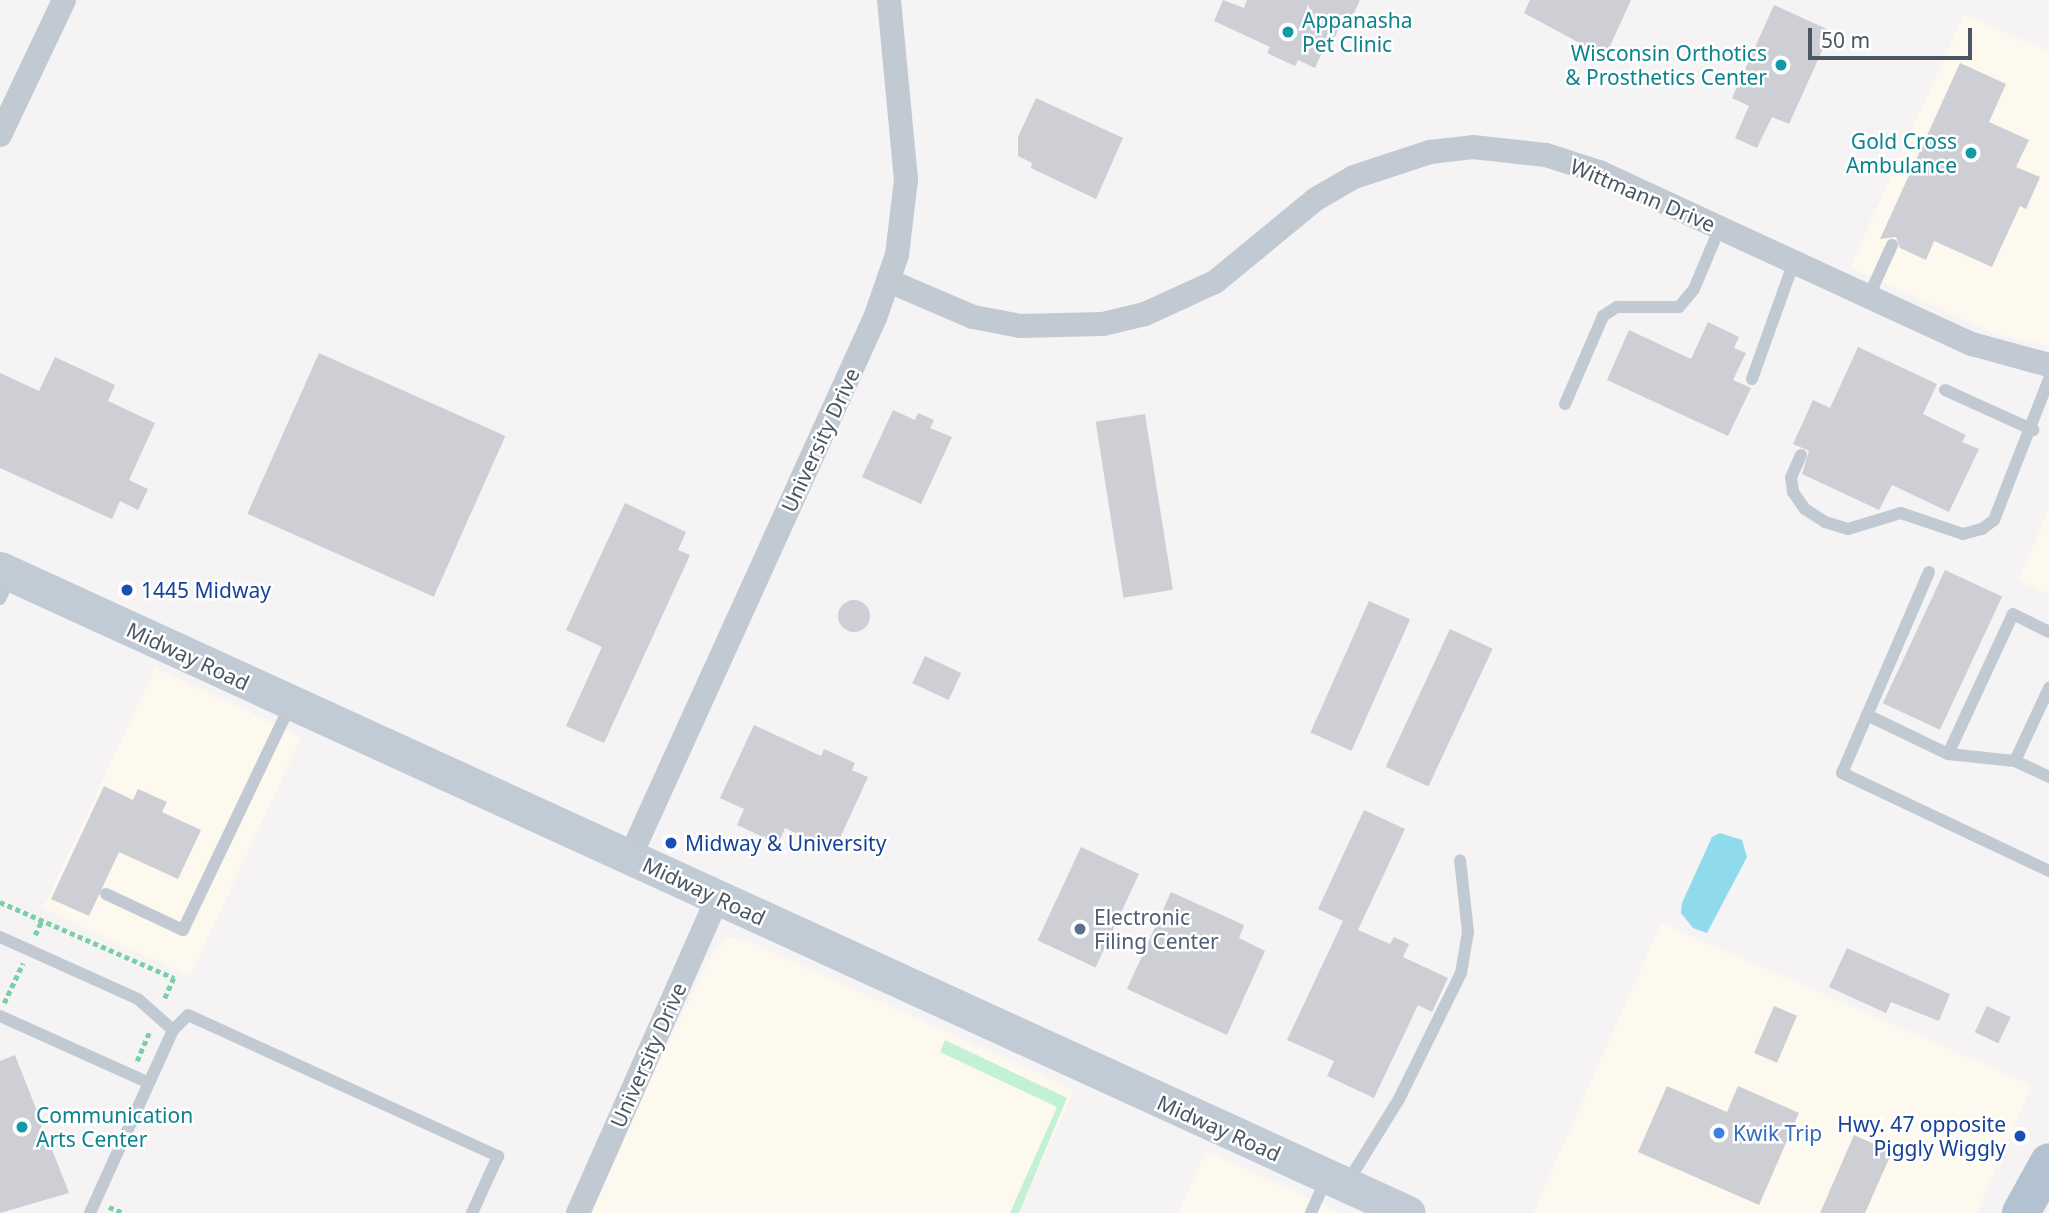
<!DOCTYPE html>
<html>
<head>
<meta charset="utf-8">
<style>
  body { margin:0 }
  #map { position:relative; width:2049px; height:1213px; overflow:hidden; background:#f5f3f3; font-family:"Noto Sans",sans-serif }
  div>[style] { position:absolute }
  .commercial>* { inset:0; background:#fdf9ef; transform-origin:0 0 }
  .green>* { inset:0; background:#c3f1d5 }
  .water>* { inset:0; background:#90daee }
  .building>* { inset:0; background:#cdcfd5; transform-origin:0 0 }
  .round { border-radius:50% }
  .path>* { height:4.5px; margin-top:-2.25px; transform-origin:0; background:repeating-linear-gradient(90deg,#7ad0a6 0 5px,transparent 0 8.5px) }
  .service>* { height:12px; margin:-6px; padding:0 6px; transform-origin:6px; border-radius:6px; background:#c1cad2 }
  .minor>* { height:24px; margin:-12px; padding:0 12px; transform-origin:12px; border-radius:12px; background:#c1cad2 }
  .secondary>* { height:35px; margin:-17.5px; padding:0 17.5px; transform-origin:17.5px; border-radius:17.5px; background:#c1cbd6 }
  .primary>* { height:38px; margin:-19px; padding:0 19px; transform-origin:19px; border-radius:19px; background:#b3c2d1 }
  .dots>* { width:19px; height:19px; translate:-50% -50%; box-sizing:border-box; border:4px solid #fff; border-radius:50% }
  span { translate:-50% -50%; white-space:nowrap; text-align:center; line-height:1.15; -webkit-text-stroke:5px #fff; paint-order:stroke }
  .culture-label { font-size:21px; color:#0d838f }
  .left { translate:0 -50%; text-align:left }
  .right { translate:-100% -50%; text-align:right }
  .street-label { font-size:21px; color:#4a5661 }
  .transit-label { font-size:21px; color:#164399 }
  .service-label { font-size:21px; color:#4e5e75 }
  .shop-label { font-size:21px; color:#366cbe }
  .scale { position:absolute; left:1808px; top:28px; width:164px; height:32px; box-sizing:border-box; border:4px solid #4a5661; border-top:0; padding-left:9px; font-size:21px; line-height:24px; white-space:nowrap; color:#4a5661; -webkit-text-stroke:5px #fff; paint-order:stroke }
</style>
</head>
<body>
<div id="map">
  <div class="commercial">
    <div style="clip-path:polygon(1964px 14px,2049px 52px,2049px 346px,1991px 332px,1850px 267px)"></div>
    <div style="clip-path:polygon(2049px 509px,2049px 595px,2018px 580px)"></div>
    <div style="left:155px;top:668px;width:162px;height:265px;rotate:25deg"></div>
    <div style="clip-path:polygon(1661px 923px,2032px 1085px,1977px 1213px,1533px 1213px)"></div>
    <div style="clip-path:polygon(727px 938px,746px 940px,1074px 1090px,1019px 1213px,592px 1213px,657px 1064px,713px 952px)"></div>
    <div style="clip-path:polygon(1206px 1151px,1342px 1213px,1178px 1213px)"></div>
  </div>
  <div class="green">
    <div style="clip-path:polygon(945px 1040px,1067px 1098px,1019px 1213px,1010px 1213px,1057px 1107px,940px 1052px)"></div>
  </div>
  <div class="water">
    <div style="clip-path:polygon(1720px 833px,1742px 840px,1747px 857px,1707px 933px,1693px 928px,1681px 913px,1682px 903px,1712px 837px)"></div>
  </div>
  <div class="building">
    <div style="clip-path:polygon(1223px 0,1244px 8px,1247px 0,1360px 0,1351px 20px,1342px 21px,1332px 44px,1327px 42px,1315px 68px,1298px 60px,1295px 66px,1267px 53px,1270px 47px,1214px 21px)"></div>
    <div style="clip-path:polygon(1530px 0,1631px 0,1610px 46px,1600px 54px,1524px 13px)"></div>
    <div style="clip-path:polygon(1774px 5px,1831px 31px,1789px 124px,1772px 117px,1757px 148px,1735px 138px,1749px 106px,1732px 98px)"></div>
    <div style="clip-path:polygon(1960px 63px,2006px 84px,1989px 122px,2029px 140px,2016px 167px,2040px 177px,2026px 209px,2020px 206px,1992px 267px,1934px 241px,1926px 260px,1900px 248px,1896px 237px,1880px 239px)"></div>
    <div style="clip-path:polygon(1036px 98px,1123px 138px,1096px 199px,1031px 168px,1032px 163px,1018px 156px,1018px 137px)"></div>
    <div style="clip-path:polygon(1708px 322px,1739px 337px,1734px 348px,1746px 353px,1733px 380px,1751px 388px,1728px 436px,1607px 380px,1629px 330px,1691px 359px)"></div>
    <div style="clip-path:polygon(1858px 347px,1937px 384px,1923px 414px,1966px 435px,1962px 442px,1979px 449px,1949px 512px,1892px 485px,1879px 510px,1802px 474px,1809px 451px,1793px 444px,1813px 400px,1830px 408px)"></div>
    <div style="left:319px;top:353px;width:204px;height:176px;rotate:24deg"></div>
    <div style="clip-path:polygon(55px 357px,115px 385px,108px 401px,155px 423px,129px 480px,148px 489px,138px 510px,120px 501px,112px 519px,0 468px,0 373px,39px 391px)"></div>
    <div style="clip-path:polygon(893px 410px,915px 420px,918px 413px,934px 420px,930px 428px,952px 437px,921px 504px,862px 477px)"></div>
    <div style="left:1145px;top:414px;width:178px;height:50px;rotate:81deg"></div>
    <div style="clip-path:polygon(625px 503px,686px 532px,678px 550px,690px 555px,604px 743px,566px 726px,602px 647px,566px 630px)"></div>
    <div style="left:1945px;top:570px;width:63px;height:147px;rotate:25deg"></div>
    <div class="round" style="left:838px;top:600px;width:32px;height:32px"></div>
    <div style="left:1369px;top:601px;width:45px;height:144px;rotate:24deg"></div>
    <div style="left:1450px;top:629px;width:47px;height:152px;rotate:25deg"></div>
    <div style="left:925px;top:656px;width:40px;height:30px;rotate:25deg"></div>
    <div style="clip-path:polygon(754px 725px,821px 756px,824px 749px,855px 763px,852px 770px,868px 777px,834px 851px,785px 828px,778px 844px,737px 825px,744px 809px,720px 798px)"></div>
    <div style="clip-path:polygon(104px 786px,133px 800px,138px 789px,167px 802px,162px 812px,201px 830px,178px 879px,119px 852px,89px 916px,51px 899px)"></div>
    <div style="clip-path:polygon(1364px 810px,1405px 829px,1358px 930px,1390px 944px,1394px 937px,1409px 944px,1403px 957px,1448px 978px,1432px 1012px,1418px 1005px,1374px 1098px,1327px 1076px,1334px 1061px,1287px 1040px,1343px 921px,1318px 909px)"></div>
    <div style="left:1081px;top:847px;width:64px;height:103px;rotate:25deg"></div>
    <div style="clip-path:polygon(1171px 892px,1244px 925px,1239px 938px,1265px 951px,1227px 1035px,1127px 989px)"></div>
    <div style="clip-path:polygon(1847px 948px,1950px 994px,1939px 1021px,1891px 1002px,1886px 1013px,1829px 987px)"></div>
    <div style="left:1774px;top:1006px;width:25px;height:51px;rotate:23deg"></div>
    <div style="left:1987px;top:1006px;width:26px;height:29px;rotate:25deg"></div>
    <div style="clip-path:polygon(15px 1055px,69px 1193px,0 1213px,0 1061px)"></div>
    <div style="clip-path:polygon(1667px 1086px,1727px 1112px,1738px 1086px,1799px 1113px,1759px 1205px,1638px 1152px)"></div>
    <div style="clip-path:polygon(1854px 1135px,1892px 1152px,1865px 1213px,1820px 1213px)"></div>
  </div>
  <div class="path">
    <div style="left:0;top:902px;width:190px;rotate:23.6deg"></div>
    <div style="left:174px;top:978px;width:24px;rotate:114deg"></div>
    <div style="left:35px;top:935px;width:17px;rotate:-65deg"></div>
    <div style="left:4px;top:1003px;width:44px;rotate:-64.6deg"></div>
    <div style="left:137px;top:1061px;width:33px;rotate:-67deg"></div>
    <div style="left:109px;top:1207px;width:16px;rotate:22deg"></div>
  </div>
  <div class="service">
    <div style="left:1869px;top:296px;width:56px;rotate:-65.7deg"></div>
    <div style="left:1752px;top:379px;width:124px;rotate:-70.3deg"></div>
    <div style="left:1945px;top:390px;width:97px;rotate:24.4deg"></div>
    <div style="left:1565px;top:404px;width:96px;rotate:-66.6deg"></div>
    <div style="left:1603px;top:316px;width:17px;rotate:-33deg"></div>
    <div style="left:1617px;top:307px;width:62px"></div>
    <div style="left:1679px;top:307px;width:23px;rotate:-50deg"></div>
    <div style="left:1694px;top:289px;width:67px;rotate:-67.2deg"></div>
    <div style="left:1801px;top:455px;width:24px;rotate:114deg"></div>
    <div style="left:1791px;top:477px;width:15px;rotate:82deg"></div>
    <div style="left:1793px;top:492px;width:21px;rotate:55deg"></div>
    <div style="left:1805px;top:509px;width:24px;rotate:33deg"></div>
    <div style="left:1825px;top:522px;width:24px;rotate:17deg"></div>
    <div style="left:1848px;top:529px;width:55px;rotate:-16.8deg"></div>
    <div style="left:1901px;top:513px;width:65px;rotate:18.7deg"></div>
    <div style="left:1963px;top:534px;width:20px;rotate:-15deg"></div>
    <div style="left:1982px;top:529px;width:15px;rotate:-37deg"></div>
    <div style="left:1994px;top:520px;width:151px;rotate:-68.7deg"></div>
    <div style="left:1929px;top:572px;width:219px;rotate:113.4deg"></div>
    <div style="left:1842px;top:773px;width:229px;rotate:25.3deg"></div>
    <div style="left:0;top:599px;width:26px;rotate:-65deg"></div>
    <div style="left:1867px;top:715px;width:90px;rotate:25.7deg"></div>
    <div style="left:1948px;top:754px;width:154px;rotate:-65.1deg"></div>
    <div style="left:2013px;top:614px;width:40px;rotate:26.6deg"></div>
    <div style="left:1948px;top:754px;width:67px;rotate:6deg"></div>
    <div style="left:2015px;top:761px;width:38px;rotate:25deg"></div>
    <div style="left:2015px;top:761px;width:81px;rotate:-65deg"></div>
    <div style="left:106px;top:894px;width:85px;rotate:25.1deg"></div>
    <div style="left:183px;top:930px;width:250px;rotate:-64.5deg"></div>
    <div style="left:0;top:937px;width:151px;rotate:24.2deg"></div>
    <div style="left:138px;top:999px;width:47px;rotate:41.5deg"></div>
    <div style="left:0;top:1016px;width:163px;rotate:24.2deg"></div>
    <div style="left:1347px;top:1183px;width:99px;rotate:-58.2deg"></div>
    <div style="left:1399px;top:1099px;width:140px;rotate:-63.8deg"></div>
    <div style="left:1461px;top:973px;width:42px;rotate:-80.3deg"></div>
    <div style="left:1468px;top:932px;width:72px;rotate:-96.3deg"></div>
    <div style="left:90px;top:1213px;width:201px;rotate:-65.6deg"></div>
    <div style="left:173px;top:1030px;width:21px;rotate:-45deg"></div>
    <div style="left:188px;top:1015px;width:341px;rotate:24.5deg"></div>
    <div style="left:498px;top:1156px;width:63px;rotate:114.5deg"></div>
    <div style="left:1311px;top:1213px;width:39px;rotate:-66deg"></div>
  </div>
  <div class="minor">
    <div style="left:0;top:135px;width:149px;rotate:-64.6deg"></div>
    <div style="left:889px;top:281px;width:91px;rotate:23.2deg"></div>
    <div style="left:973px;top:317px;width:48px;rotate:10.8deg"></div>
    <div style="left:1020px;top:326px;width:83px;rotate:-1.4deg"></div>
    <div style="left:1103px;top:324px;width:43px;rotate:-13.4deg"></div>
    <div style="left:1145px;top:314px;width:77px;rotate:-24.6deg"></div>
    <div style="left:1215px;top:282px;width:131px;rotate:-39.4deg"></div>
    <div style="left:1316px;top:199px;width:44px;rotate:-30.1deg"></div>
    <div style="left:1354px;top:177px;width:80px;rotate:-18.2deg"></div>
    <div style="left:1430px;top:152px;width:43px;rotate:-6.6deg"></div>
    <div style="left:1473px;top:147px;width:73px;rotate:6.3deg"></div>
    <div style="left:1546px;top:155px;width:56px;rotate:17.8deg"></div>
    <div style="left:1599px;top:172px;width:411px;rotate:24.8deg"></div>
    <div style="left:1972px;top:344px;width:80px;rotate:15.3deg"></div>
    <div style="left:630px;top:857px;width:592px;rotate:-65.56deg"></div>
    <div style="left:875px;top:318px;width:67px;rotate:-70.8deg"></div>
    <div style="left:897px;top:255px;width:76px;rotate:-83.2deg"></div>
    <div style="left:906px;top:180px;width:181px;rotate:-95.4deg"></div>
    <div style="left:578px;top:1213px;width:346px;rotate:-66.1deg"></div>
  </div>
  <div class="secondary">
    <div style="left:0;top:569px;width:1548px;rotate:24.58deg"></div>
  </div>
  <div class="primary">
    <div style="left:2021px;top:1213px;width:58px;rotate:-61.2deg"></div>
  </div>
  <div class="dots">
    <div style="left:1288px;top:32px;background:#0f9aa8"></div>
    <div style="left:1781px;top:65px;background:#0f9aa8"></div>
    <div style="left:1971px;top:153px;background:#0f9aa8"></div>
    <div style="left:127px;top:590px;background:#1a4fb4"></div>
    <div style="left:671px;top:843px;background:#1a4fb4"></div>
    <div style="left:1080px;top:929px;background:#5c6f8a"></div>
    <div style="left:22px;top:1127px;background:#0f9aa8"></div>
    <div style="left:1719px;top:1133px;background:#3f7fe0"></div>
    <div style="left:2020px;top:1136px;background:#1a4fb4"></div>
  </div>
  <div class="culture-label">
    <span class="left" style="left:1302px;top:32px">Appanasha<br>Pet Clinic</span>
    <span class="right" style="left:1767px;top:65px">Wisconsin Orthotics<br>&amp; Prosthetics Center</span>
    <span class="right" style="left:1957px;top:153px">Gold Cross<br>Ambulance</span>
    <span class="left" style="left:36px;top:1127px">Communication<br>Arts Center</span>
  </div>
  <div class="street-label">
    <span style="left:1643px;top:195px;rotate:23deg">Wittmann Drive</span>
    <span style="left:820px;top:440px;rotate:-65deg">University Drive</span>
    <span style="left:188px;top:656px;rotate:25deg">Midway Road</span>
    <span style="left:704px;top:891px;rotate:25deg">Midway Road</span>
    <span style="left:648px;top:1055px;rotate:-66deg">University Drive</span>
    <span style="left:1219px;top:1128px;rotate:24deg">Midway Road</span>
  </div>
  <div class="transit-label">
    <span class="left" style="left:141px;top:590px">1445 Midway</span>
    <span class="left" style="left:685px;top:843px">Midway &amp; University</span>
    <span class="right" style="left:2006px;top:1136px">Hwy. 47 opposite<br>Piggly Wiggly</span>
  </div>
  <div class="service-label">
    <span class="left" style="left:1094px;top:929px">Electronic<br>Filing Center</span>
  </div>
  <div class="shop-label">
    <span class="left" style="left:1733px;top:1133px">Kwik Trip</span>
  </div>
  <div class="scale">50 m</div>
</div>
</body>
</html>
